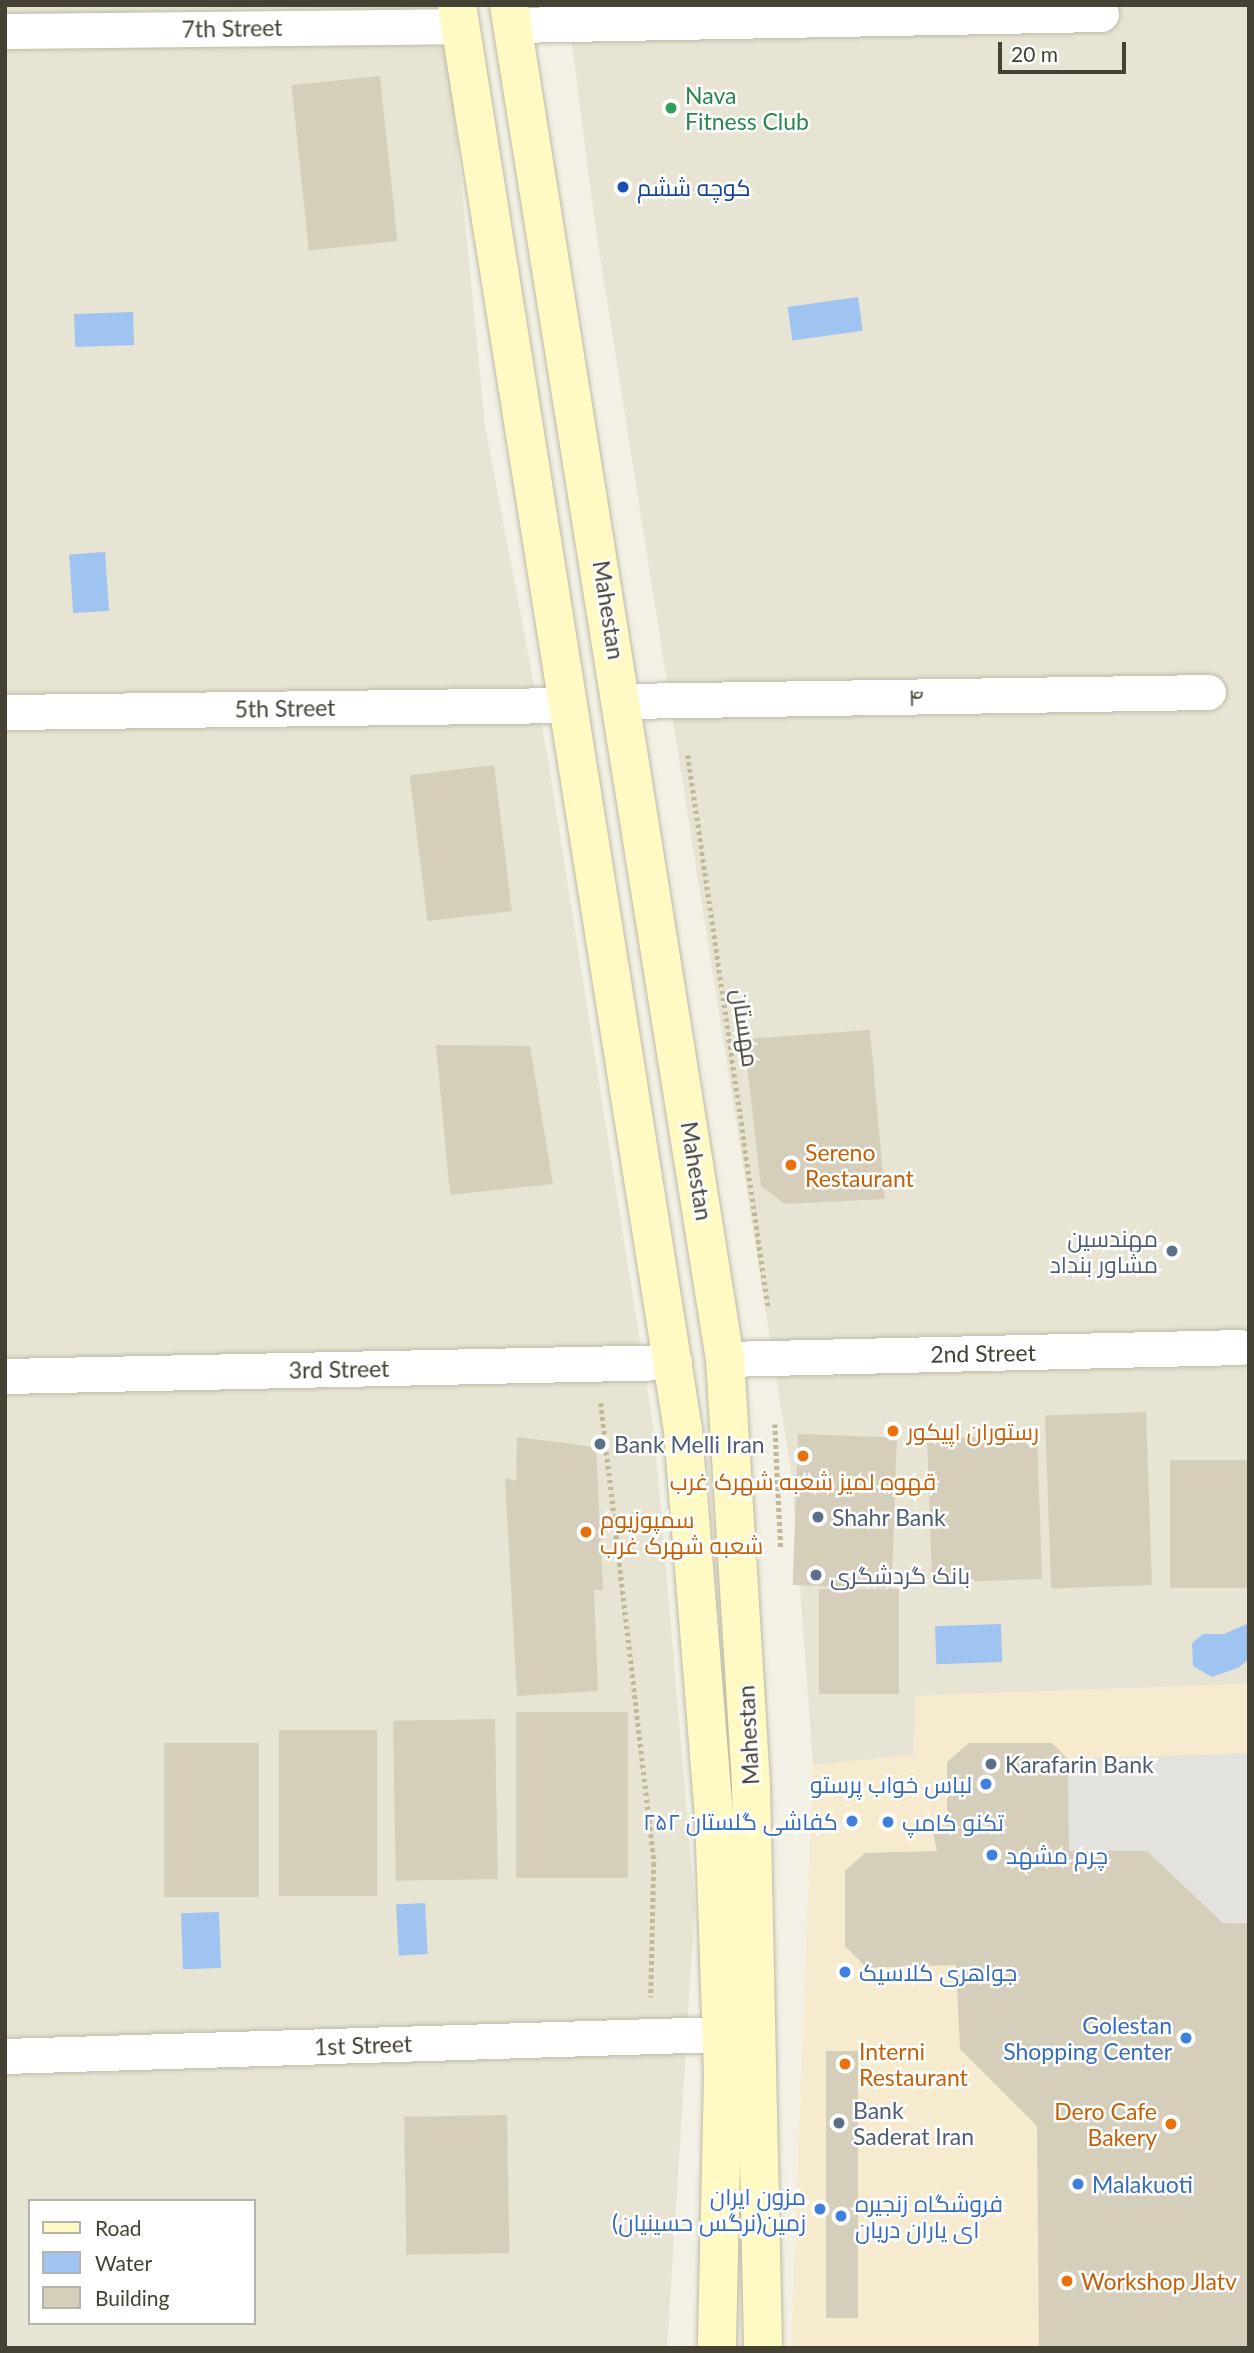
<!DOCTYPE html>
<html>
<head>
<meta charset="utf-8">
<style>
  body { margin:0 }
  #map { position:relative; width:1254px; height:2353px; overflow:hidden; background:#f3f1e5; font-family:Lato,Cairo,sans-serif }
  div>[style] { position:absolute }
  .residential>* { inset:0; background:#e7e4d3 }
  .commercial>* { inset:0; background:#f6ebcf }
  .parking>* { inset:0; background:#e4e2dd }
  .water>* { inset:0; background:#a0c4f1; transform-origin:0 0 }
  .building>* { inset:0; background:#d5ceba; transform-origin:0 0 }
  .path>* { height:4.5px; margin-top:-2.25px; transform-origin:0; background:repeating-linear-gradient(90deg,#c1b898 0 3.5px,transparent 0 7px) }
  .roads { filter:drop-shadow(0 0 2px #bebaa8) drop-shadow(0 0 2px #bebaa8) }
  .street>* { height:35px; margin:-17.5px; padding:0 17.5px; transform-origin:17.5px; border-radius:17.5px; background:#fff }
  .secondary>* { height:38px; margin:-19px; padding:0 19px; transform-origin:19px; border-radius:19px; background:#fff9c3 }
  .dots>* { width:19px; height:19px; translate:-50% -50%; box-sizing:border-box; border:4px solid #fff; border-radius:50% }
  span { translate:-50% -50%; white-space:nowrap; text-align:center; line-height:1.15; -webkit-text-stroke:5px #fff; paint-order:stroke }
  .street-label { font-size:23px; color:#454135 }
  .leisure-label { font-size:23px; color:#27864d }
  .left { translate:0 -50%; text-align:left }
  .transit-label { font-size:23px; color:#164399 }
  .food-label { font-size:23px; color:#c56008 }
  .right { translate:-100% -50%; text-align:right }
  .service-label { font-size:23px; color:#4e5e75 }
  .shop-label { font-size:23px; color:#366cbe }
  .frame { position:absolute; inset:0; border:7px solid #454135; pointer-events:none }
  .legend { position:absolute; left:28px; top:2199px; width:228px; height:126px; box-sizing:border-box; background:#fff; border:2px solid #b5b3ae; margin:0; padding:9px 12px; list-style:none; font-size:21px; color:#454135 }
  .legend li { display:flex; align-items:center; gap:14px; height:35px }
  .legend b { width:35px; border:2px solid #b5b3ae }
  .scale { position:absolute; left:998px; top:42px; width:128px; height:32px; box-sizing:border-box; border:4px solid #454135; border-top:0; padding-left:9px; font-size:21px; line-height:24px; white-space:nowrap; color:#454135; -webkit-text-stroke:5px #fff; paint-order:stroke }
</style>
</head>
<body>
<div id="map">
  <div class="residential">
    <div style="clip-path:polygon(evenodd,5px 5px,444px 5px,485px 426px,548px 759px,654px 1430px,695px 1906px,667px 2348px,5px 2348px,5px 5px,30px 2201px,254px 2201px,254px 2323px,30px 2323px,30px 2201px)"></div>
    <div style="clip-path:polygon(567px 5px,1249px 5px,1249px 1684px,915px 1696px,915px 1755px,813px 1765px,792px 1478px,595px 224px)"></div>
  </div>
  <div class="commercial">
    <div style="clip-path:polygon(1249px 1684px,1249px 2348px,791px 2348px,813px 1765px,914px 1755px,915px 1696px)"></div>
  </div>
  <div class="parking">
    <div style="clip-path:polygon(1249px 1753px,1249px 1921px,1223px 1923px,1147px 1851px,1069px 1851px,1068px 1759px)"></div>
  </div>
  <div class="water">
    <div style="left:858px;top:297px;width:34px;height:71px;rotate:82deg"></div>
    <div style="left:133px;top:312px;width:33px;height:59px;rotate:88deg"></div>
    <div style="left:105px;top:552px;width:59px;height:36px;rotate:86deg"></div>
    <div style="clip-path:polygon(1249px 1623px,1249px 1659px,1238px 1668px,1212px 1677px,1193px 1666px,1192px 1643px,1203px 1634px,1224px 1634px)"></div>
    <div style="left:1001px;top:1624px;width:38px;height:66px;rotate:88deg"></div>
    <div style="left:425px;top:1903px;width:51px;height:29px;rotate:87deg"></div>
    <div style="left:219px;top:1912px;width:56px;height:38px;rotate:88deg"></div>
  </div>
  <div class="building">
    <div style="left:380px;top:76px;width:166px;height:89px;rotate:84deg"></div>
    <div style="left:494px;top:765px;width:147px;height:85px;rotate:83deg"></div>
    <div style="clip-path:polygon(870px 1030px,885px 1199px,785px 1204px,761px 1186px,744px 1039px)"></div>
    <div style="clip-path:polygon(436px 1045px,530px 1046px,553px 1184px,450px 1195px)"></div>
    <div style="left:1146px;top:1412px;width:173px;height:101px;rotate:88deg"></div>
    <div style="left:798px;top:1434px;width:99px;height:151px;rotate:2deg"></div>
    <div style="left:1037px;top:1435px;width:144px;height:110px;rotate:88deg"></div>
    <div style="clip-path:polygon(517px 1437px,596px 1447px,603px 1590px,594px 1590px,598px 1691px,517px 1696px,505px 1478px,516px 1481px)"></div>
    <div style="left:1249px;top:1460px;width:128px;height:79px;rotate:90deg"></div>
    <div style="left:819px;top:1589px;width:80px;height:105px"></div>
    <div style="left:628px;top:1712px;width:166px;height:112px;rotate:90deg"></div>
    <div style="left:495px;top:1719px;width:160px;height:102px;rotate:89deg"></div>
    <div style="left:377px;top:1730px;width:166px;height:98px;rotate:90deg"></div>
    <div style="left:259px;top:1743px;width:154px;height:95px;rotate:90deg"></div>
    <div style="clip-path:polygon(969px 1743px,1052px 1743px,1068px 1759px,1069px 1851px,1147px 1851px,1223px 1923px,1249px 1923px,1249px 2348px,1039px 2348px,1037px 2126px,960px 2049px,956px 1965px,867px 1968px,845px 1946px,845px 1871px,865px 1853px,937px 1851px,932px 1829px,947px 1823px,947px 1762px)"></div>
    <div style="left:826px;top:2051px;width:32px;height:267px"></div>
    <div style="left:507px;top:2115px;width:138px;height:103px;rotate:89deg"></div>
  </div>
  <div class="path">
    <div style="left:688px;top:755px;width:557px;rotate:81.74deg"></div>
    <div style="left:601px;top:1403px;width:463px;rotate:83.4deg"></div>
    <div style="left:654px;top:1863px;width:134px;rotate:91.3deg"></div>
    <div style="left:775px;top:1424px;width:125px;rotate:87.3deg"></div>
  </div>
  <div class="roads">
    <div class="street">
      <div style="left:512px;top:25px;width:589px;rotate:-1.07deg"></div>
      <div style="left:5px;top:31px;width:454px;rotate:-0.6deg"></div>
      <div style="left:624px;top:701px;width:584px;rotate:-0.88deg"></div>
      <div style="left:5px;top:712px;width:561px;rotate:-0.71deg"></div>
      <div style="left:725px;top:1359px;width:515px;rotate:-1.33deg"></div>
      <div style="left:5px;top:1376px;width:669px;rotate:-1.2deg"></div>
      <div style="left:5px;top:2056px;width:717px;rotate:-1.76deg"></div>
    </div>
    <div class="secondary">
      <div style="left:457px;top:5px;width:1444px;rotate:80.99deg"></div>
      <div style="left:683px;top:1431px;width:385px;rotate:85.4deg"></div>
      <div style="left:714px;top:1815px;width:261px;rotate:88deg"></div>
      <div style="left:723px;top:2076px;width:272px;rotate:91.3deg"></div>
      <div style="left:509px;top:5px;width:1371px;rotate:80.94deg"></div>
      <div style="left:725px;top:1359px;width:429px;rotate:86.5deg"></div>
      <div style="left:751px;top:1787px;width:561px;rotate:88.77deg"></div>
    </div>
  </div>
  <div class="dots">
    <div style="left:671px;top:108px;background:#2e9e5b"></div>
    <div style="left:623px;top:187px;background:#1a4fb4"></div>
    <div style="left:791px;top:1165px;background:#e8710a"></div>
    <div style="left:1172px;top:1251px;background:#5c6f8a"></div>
    <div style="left:893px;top:1431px;background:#e8710a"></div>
    <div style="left:600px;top:1444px;background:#5c6f8a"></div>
    <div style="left:803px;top:1456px;background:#e8710a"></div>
    <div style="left:818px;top:1517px;background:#5c6f8a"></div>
    <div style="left:586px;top:1532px;background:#e8710a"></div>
    <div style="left:816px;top:1575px;background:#5c6f8a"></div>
    <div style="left:991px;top:1764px;background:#5c6f8a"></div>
    <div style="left:986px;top:1784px;background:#3f7fe0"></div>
    <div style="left:852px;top:1821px;background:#3f7fe0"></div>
    <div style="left:888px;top:1822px;background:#3f7fe0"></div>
    <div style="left:992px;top:1855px;background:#3f7fe0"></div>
    <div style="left:845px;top:1972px;background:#3f7fe0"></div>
    <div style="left:1186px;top:2038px;background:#3f7fe0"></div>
    <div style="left:845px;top:2064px;background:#e8710a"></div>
    <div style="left:839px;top:2123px;background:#5c6f8a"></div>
    <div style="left:1171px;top:2124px;background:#e8710a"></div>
    <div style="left:1078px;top:2184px;background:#3f7fe0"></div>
    <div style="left:820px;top:2209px;background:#3f7fe0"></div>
    <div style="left:841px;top:2216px;background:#3f7fe0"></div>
    <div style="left:1067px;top:2281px;background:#e8710a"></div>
  </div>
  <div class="street-label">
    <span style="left:232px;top:28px;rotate:-1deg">7th Street</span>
    <span style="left:609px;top:610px;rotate:81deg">Mahestan</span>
    <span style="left:916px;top:697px;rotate:-1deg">۴</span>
    <span style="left:285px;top:708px;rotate:-1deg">5th Street</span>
    <span style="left:746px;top:1028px;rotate:82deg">مهستان</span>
    <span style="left:697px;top:1171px;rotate:81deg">Mahestan</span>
    <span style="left:983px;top:1353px;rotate:-1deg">2nd Street</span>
    <span style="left:339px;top:1369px;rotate:-1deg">3rd Street</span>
    <span style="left:748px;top:1735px;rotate:-93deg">Mahestan</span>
    <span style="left:363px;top:2045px;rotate:-2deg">1st Street</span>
  </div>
  <div class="leisure-label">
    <span class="left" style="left:685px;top:108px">Nava<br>Fitness Club</span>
  </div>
  <div class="transit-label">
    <span class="left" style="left:637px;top:187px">کوچه ششم</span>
  </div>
  <div class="food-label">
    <span class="left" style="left:805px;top:1165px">Sereno<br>Restaurant</span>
    <span class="left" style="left:907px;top:1431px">رستوران اپیکور</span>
    <span style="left:803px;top:1481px">قهوه لمیز شعبه شهرک غرب</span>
    <span class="left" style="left:600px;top:1532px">سمپوزیوم<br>شعبه شهرک غرب</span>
    <span class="left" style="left:859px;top:2064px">Interni<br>Restaurant</span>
    <span class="right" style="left:1157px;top:2124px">Dero Cafe<br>Bakery</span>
    <span class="left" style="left:1081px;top:2281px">Workshop Jlatv</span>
  </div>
  <div class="service-label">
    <span class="right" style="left:1158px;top:1251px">مهندسین<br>مشاور بنداد</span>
    <span class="left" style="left:614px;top:1444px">Bank Melli Iran</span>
    <span class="left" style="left:832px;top:1517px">Shahr Bank</span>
    <span class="left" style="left:830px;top:1575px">بانک گردشگری</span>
    <span class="left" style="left:1005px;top:1764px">Karafarin Bank</span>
    <span class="left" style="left:853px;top:2123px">Bank<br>Saderat Iran</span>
  </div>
  <div class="shop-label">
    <span class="right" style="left:972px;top:1784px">لباس خواب پرستو</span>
    <span class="right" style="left:838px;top:1821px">کفاشی گلستان ۲۵۲</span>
    <span class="left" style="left:902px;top:1822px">تکنو کامپ</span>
    <span class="left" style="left:1006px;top:1855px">چرم مشهد</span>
    <span class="left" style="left:859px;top:1972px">جواهری کلاسیک</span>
    <span class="right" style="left:1172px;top:2038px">Golestan<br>Shopping Center</span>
    <span class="left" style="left:1092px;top:2184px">Malakuoti</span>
    <span class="right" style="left:806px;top:2209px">مزون ایران<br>زمین(نرگس حسینیان)</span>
    <span class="left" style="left:855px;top:2216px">فروشگاه زنجیره<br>ای یاران دریان</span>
  </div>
  <div class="frame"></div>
  <ul class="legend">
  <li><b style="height:9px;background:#fff9c3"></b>Road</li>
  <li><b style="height:19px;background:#a0c4f1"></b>Water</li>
  <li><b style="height:19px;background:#d5ceba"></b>Building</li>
  </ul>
  <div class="scale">20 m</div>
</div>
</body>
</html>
